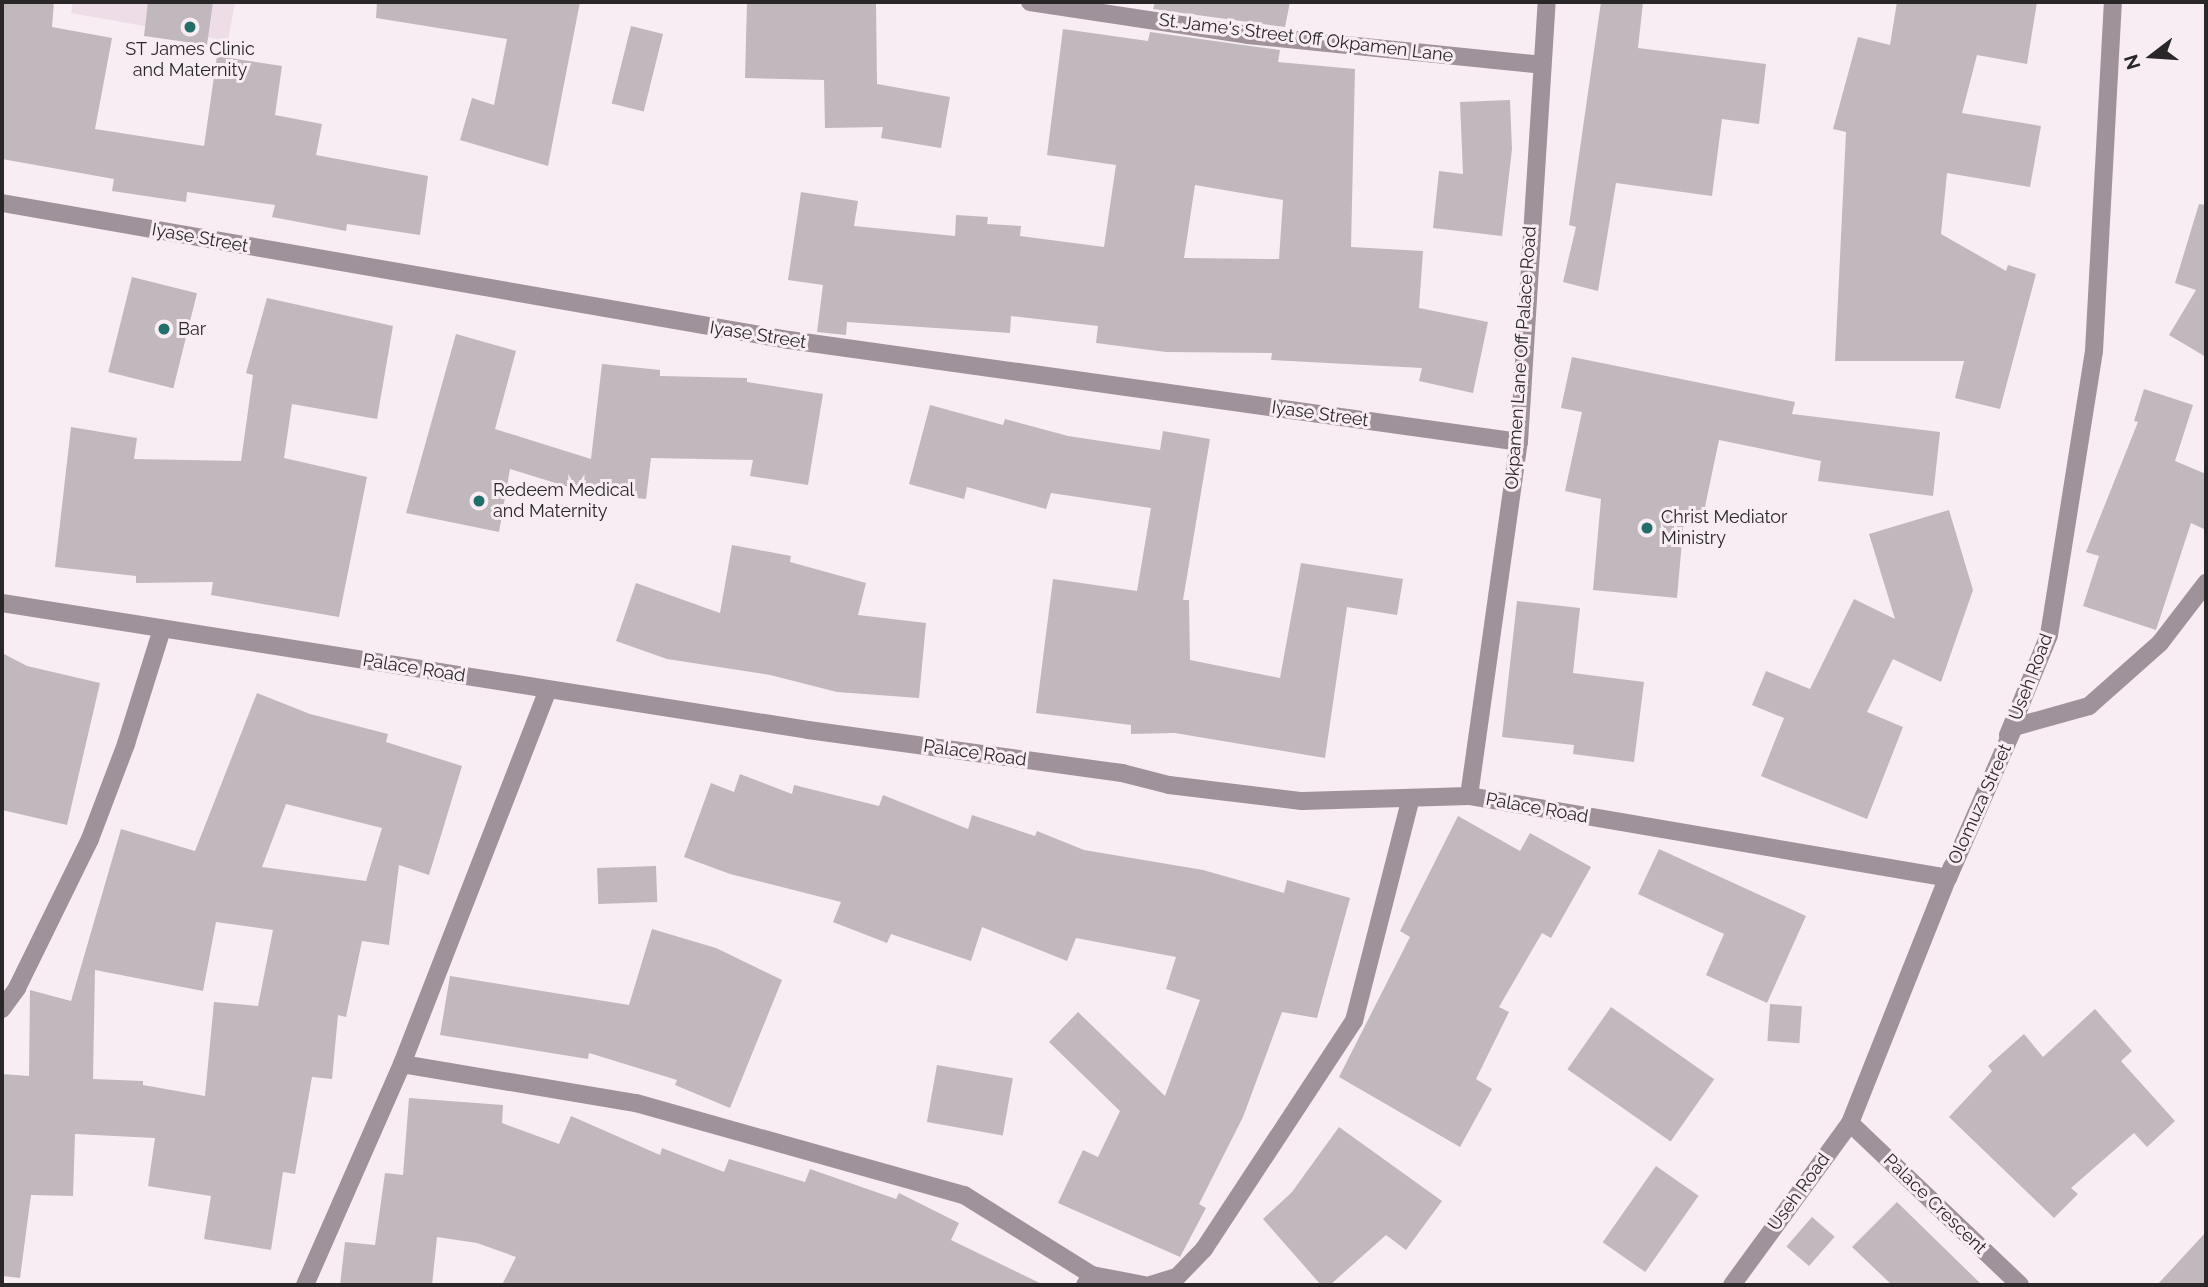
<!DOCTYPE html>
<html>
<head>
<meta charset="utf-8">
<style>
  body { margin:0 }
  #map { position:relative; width:2208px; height:1287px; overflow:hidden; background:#f7edf3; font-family:Raleway,sans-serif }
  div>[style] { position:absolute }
  .built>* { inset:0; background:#eedde7 }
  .building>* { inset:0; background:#c1b8bd; transform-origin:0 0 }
  .minor>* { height:18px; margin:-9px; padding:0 9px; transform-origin:9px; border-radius:9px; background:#a0929a }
  .dots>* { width:19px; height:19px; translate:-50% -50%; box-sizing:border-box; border:4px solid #f7edf3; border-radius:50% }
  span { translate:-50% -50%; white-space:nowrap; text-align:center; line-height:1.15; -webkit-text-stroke:6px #f7edf3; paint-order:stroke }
  .street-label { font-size:18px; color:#2a2729 }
  .poi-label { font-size:18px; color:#2a2729 }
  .left { translate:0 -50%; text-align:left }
  .frame { position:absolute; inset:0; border:4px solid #2a2729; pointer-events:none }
  .north { position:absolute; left:2117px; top:21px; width:70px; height:70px; -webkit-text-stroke:5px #f7edf3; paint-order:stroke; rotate:253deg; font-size:19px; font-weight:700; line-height:28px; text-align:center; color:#2a2729 }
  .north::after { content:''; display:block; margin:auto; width:24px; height:32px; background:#2a2729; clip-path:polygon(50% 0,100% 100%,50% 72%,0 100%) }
</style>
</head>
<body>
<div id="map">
  <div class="built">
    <div style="clip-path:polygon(73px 2px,235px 2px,228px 41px,71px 13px)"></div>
  </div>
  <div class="building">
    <div style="clip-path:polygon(2px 2px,54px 2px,52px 27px,112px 38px,95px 129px,204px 146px,217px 56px,282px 66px,275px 115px,322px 124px,316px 155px,428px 176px,420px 235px,347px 224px,346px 231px,272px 217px,275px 205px,187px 192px,186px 202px,112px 191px,114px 179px,2px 159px)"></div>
    <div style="clip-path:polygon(148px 2px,213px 2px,207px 45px,144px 36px)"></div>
    <div style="clip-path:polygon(377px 2px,580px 2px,548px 166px,460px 140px,472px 98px,494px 105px,507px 39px,376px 18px)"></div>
    <div style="clip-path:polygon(747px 2px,876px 2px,877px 84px,950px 97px,941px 148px,881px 138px,883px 127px,825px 128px,824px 80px,745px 78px)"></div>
    <div style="clip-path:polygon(1155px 2px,1290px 2px,1285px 27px,1153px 9px)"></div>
    <div style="clip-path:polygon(1601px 2px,1643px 2px,1638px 48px,1766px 64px,1759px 124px,1722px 119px,1712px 196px,1616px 183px,1598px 291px,1563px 282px,1576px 227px,1569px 225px)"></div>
    <div style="clip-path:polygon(1897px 2px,2037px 2px,2027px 64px,1977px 55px,1962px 113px,2041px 126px,2030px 187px,1947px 173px,1941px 234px,2006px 271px,2008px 265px,2036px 274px,2000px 409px,1955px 398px,1964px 361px,1835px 361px,1846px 132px,1833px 129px,1858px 37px,1890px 45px)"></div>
    <div style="left:631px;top:26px;width:33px;height:80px;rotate:14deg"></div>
    <div style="clip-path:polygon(evenodd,1063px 29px,1148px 41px,1150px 32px,1280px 50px,1278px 62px,1355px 69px,1351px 247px,1423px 251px,1419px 308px,1488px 322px,1473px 393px,1419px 381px,1422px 368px,1271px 360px,1272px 353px,1166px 352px,1096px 343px,1098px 326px,1011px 316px,1010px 333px,847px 322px,846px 335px,817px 332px,823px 285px,788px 280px,801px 192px,858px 201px,854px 226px,955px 236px,956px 215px,988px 217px,987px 224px,1021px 226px,1020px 236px,1104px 247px,1116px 165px,1047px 155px,1063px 29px,1195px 185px,1283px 200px,1279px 259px,1184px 258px,1195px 185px)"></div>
    <div style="clip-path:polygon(1510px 100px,1512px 149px,1502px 236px,1433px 228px,1439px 171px,1463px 174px,1460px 102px)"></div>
    <div style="clip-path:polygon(2199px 204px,2206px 205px,2206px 357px,2169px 335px,2196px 290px,2175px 283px)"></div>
    <div style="left:132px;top:277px;width:67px;height:98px;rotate:14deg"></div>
    <div style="clip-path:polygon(267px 298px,393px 326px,377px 419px,292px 404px,284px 458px,367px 477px,339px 617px,211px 595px,213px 582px,136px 583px,136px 576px,55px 567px,71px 427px,137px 438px,134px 459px,241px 461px,253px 375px,246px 373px)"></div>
    <div style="clip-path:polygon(456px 334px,516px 351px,495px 429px,591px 459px,602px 364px,660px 370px,660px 376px,747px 378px,747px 382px,823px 394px,808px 485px,750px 476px,753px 460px,651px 458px,646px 499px,588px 493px,510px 469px,499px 532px,406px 513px)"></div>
    <div style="clip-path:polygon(1572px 357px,1795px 402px,1792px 414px,1940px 432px,1933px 496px,1818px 481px,1821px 461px,1719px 440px,1702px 521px,1684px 518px,1677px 598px,1593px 590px,1601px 499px,1565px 491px,1582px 412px,1561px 408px)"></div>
    <div style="clip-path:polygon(2144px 389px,2193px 405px,2175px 461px,2206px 474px,2206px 530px,2191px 523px,2156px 630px,2083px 606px,2099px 556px,2086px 552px,2138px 422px,2134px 421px)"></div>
    <div style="clip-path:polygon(930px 405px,1003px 425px,1005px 419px,1068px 436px,1160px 450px,1163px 431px,1210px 439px,1183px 600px,1189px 600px,1190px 660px,1280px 678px,1301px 563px,1403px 579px,1397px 615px,1347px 607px,1325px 758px,1175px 733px,1131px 734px,1131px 725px,1036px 713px,1053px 579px,1137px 591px,1151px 508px,1051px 493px,1046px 509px,967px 487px,964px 499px,909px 484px)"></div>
    <div style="clip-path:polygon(1949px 510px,1973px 590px,1941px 682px,1893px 659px,1867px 712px,1903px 727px,1867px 819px,1761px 776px,1784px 718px,1752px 705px,1766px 671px,1810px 689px,1854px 599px,1895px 619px,1869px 534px)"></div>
    <div style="clip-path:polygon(732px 545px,791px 556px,790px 562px,866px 583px,858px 615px,926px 623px,919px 698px,837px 692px,770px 675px,667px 659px,616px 641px,636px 583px,720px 613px)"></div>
    <div style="clip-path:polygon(1517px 601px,1580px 608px,1573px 673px,1644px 682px,1634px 762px,1573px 754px,1574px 745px,1502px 737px)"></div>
    <div style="clip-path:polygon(2px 653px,27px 666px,100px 683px,67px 825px,2px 810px)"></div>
    <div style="clip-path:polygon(evenodd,257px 693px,310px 714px,388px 734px,386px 742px,462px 766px,429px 875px,399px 865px,389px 945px,362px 941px,346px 1017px,338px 1015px,332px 1079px,312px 1077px,295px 1174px,283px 1172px,271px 1250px,204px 1239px,211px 1196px,148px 1186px,155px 1138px,75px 1134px,73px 1196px,31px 1195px,20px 1278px,2px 1276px,2px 1074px,29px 1076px,30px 990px,71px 1001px,121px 829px,195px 851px,257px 693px,286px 804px,382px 828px,366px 881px,262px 867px,286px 804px,257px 693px,216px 922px,273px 930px,258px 1006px,214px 1002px,205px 1096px,143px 1085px,143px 1081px,93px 1079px,95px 970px,203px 991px,216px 922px)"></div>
    <div style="clip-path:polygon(740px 774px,792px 794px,794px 785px,879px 806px,883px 795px,968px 829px,972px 815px,1035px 836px,1037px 831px,1084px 850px,1203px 870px,1284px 893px,1287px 880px,1350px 898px,1317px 1018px,1282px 1012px,1243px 1117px,1199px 1204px,1206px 1208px,1180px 1257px,1058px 1203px,1083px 1150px,1098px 1157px,1120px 1111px,1049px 1042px,1078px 1012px,1165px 1096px,1200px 1000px,1166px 989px,1176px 957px,1076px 938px,1067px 961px,982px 927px,971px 961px,891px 934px,887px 943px,833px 922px,841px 902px,730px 874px,684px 857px,711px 783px,734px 792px)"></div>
    <div style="clip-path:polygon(1458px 816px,1520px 851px,1530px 833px,1591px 867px,1551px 938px,1542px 933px,1499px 1007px,1509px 1012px,1476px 1079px,1492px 1089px,1460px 1147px,1339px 1077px,1410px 937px,1400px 931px)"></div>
    <div style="clip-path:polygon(1659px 849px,1806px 916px,1767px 1003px,1706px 975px,1724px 934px,1638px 894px)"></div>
    <div style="left:656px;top:866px;width:36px;height:59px;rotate:88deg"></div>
    <div style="clip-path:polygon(652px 929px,716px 948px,782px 980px,730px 1108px,675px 1085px,677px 1080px,589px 1053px,588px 1059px,440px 1035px,450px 976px,629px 1005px)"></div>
    <div style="left:1770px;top:1004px;width:32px;height:37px;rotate:4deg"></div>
    <div style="left:1611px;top:1007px;width:126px;height:76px;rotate:35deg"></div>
    <div style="clip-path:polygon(2095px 1009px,2132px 1051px,2121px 1061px,2175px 1121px,2147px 1147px,2134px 1133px,2071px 1188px,2078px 1194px,2054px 1218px,1949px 1117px,1992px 1071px,1988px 1066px,2024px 1034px,2043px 1057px)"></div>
    <div style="left:937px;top:1065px;width:77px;height:58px;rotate:10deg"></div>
    <div style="clip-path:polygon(409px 1098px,503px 1105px,502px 1123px,559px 1144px,571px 1116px,660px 1155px,662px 1148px,724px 1172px,729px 1159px,805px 1182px,810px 1169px,896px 1199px,899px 1193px,959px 1223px,951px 1240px,1044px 1285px,502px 1285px,516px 1257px,477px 1243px,437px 1237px,432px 1285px,340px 1285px,345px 1242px,375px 1245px,385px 1173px,403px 1175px)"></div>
    <div style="clip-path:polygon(1339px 1127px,1442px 1201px,1406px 1250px,1386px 1235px,1330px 1285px,1321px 1285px,1263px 1219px,1292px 1192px)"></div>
    <div style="left:1656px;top:1166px;width:52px;height:93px;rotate:35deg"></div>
    <div style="clip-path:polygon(1897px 1202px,1982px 1285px,1892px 1285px,1852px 1247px)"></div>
    <div style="left:1812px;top:1217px;width:30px;height:39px;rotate:41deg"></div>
    <div style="clip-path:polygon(2206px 1232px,2206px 1285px,2157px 1285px)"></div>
  </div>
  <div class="minor">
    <div style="left:1030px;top:2px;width:220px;rotate:8.6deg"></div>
    <div style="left:1248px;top:35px;width:295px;rotate:5.8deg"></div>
    <div style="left:2px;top:203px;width:799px;rotate:9.88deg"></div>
    <div style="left:789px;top:340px;width:737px;rotate:7.95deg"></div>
    <div style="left:2px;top:603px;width:816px;rotate:8.95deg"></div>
    <div style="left:808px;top:730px;width:317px;rotate:7.8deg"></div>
    <div style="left:1122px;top:773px;width:49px;rotate:14.3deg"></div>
    <div style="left:1169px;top:785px;width:134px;rotate:6.9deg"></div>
    <div style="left:1302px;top:801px;width:167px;rotate:-1.7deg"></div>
    <div style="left:1469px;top:796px;width:486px;rotate:9.7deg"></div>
    <div style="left:1948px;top:878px;width:165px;rotate:-66.4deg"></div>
    <div style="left:2014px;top:727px;width:78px;rotate:-15.6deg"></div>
    <div style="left:2089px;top:706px;width:95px;rotate:-41.6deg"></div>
    <div style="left:2160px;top:643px;width:76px;rotate:-52.5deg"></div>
    <div style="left:2008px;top:735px;width:108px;rotate:-67.7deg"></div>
    <div style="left:2049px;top:635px;width:288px;rotate:-81deg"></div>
    <div style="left:2094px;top:351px;width:350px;rotate:-86.9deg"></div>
    <div style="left:1469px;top:796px;width:358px;rotate:-82deg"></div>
    <div style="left:1519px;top:442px;width:441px;rotate:-86.4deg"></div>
    <div style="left:2px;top:1009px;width:26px;rotate:-54deg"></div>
    <div style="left:17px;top:988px;width:166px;rotate:-63.9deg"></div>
    <div style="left:90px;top:839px;width:102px;rotate:-69.2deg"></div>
    <div style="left:126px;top:744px;width:121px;rotate:-72.6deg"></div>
    <div style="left:402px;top:1064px;width:237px;rotate:9.5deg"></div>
    <div style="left:636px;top:1103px;width:341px;rotate:15.7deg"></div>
    <div style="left:964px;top:1195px;width:151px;rotate:32deg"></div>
    <div style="left:1092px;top:1275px;width:12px;rotate:125deg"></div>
    <div style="left:1850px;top:1123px;width:235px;rotate:43.6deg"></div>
    <div style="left:1092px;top:1275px;width:53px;rotate:10.9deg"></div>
    <div style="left:305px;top:1285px;width:241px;rotate:-66.3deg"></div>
    <div style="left:402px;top:1064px;width:402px;rotate:-68.7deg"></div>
    <div style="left:1150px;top:1285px;width:28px;rotate:-17deg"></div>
    <div style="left:1177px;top:1277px;width:39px;rotate:-46deg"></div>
    <div style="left:1204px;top:1249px;width:273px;rotate:-56.7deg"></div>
    <div style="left:1354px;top:1021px;width:227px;rotate:-75.7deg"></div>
    <div style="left:1732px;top:1285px;width:200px;rotate:-53.9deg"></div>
    <div style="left:1850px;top:1123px;width:276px;rotate:-68.3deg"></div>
  </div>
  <div class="dots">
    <div style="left:190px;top:27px;background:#236d6a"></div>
    <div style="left:164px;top:329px;background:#236d6a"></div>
    <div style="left:479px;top:501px;background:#236d6a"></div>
    <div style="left:1647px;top:528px;background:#236d6a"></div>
  </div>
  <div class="street-label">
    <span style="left:1306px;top:38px;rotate:7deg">St. Jame's Street Off Okpamen Lane</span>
    <span style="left:200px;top:238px;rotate:10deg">Iyase Street</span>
    <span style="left:758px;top:335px;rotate:9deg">Iyase Street</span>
    <span style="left:1521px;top:358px;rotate:-86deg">Okpamen Lane Off Palace Road</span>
    <span style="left:1320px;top:414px;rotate:8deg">Iyase Street</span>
    <span style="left:414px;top:668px;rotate:9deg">Palace Road</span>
    <span style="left:2031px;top:677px;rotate:-69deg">Useh Road</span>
    <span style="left:975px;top:753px;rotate:8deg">Palace Road</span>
    <span style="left:1980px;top:804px;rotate:-66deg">Olomuza Street</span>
    <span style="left:1537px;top:808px;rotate:10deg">Palace Road</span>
    <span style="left:1799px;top:1192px;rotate:-54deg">Useh Road</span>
    <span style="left:1935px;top:1204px;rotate:44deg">Palace Crescent</span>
  </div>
  <div class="poi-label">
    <span style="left:190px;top:60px">ST James Clinic<br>and Maternity</span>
    <span class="left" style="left:178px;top:329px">Bar</span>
    <span class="left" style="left:493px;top:501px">Redeem Medical<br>and Maternity</span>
    <span class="left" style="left:1661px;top:528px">Christ Mediator<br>Ministry</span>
  </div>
  <div class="frame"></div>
  <div class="north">N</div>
</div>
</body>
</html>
